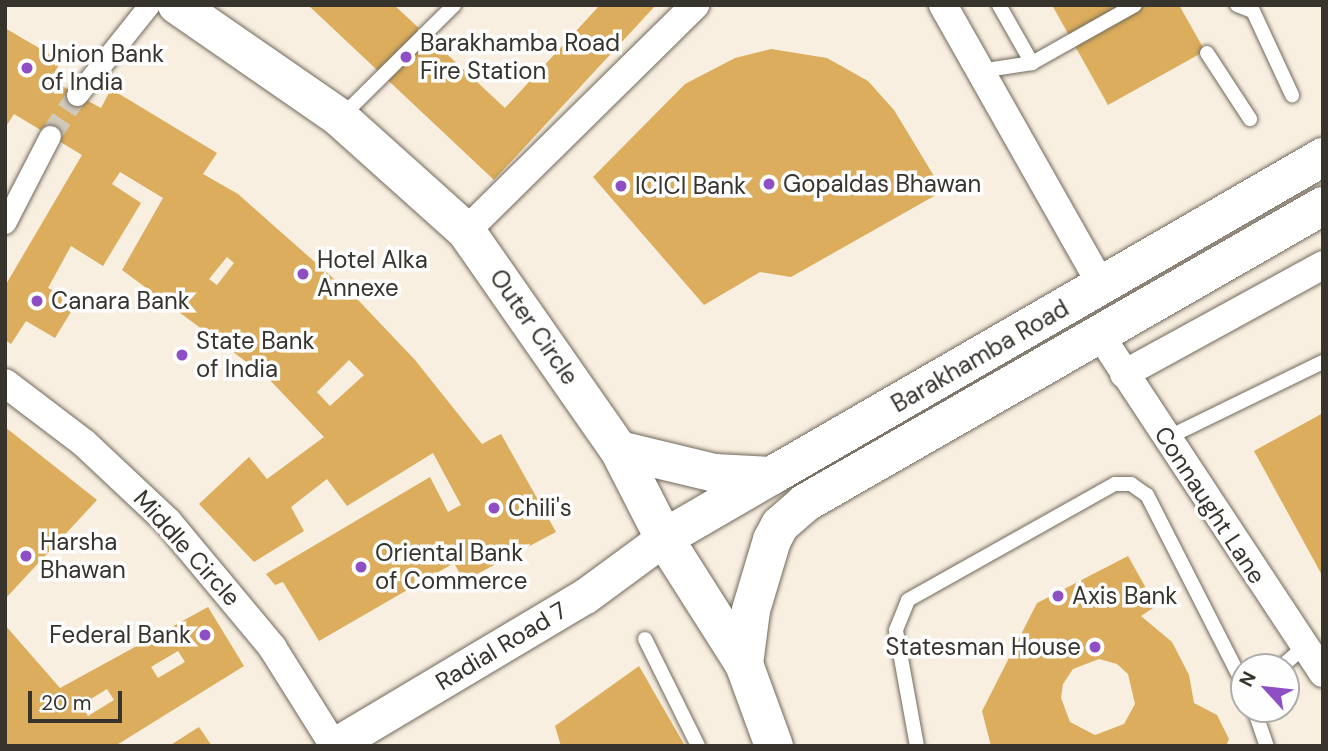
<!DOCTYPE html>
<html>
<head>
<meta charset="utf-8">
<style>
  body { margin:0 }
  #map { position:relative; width:1328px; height:751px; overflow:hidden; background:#f8efe0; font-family:"DM Sans",sans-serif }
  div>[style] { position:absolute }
  .building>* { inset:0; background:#dbad5c }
  .pedestrian-tunnel>* { height:21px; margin-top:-10.5px; transform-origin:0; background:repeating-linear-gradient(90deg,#d1cabc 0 21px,transparent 0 31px) }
  .roads { filter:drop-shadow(0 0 2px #71695c) drop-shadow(0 0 2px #71695c) }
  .service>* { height:14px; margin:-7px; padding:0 7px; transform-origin:7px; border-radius:7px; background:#fff }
  .pedestrian>* { height:21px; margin:-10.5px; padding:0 10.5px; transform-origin:10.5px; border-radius:10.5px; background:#fff }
  .minor>* { height:28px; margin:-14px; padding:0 14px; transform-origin:14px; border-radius:14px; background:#fff }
  .tertiary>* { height:35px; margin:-17.5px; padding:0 17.5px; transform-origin:17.5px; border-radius:17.5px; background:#fff }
  .secondary>* { height:38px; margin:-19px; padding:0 19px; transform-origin:19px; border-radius:19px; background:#fff }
  .dots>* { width:19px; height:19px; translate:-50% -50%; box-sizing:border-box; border:4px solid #fefefe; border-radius:50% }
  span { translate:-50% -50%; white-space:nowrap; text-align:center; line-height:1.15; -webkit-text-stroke:7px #fefefe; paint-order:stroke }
  .poi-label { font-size:24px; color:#37342e }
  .left { translate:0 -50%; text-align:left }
  .right { translate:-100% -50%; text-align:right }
  .street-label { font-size:24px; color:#37342e }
  .frame { position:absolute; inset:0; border:7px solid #37342e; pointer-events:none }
  .north { position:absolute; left:1230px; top:653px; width:70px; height:70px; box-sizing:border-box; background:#fefefe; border:2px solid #aeadab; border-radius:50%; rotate:297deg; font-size:19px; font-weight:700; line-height:28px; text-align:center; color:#37342e }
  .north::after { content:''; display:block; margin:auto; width:24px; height:32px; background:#8f4fc4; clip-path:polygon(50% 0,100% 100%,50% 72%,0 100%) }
  .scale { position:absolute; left:28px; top:691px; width:94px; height:32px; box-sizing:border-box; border:4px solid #37342e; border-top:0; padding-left:9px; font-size:21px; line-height:24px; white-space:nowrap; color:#37342e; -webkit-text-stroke:5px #fefefe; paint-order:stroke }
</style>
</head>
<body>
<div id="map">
  <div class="building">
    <div style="clip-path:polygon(308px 5px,394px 5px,505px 108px,600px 5px,656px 5px,494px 180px)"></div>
    <div style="clip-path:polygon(1052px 5px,1179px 5px,1205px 51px,1108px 105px)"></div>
    <div style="clip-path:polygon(evenodd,5px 28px,61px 61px,51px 79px,77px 95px,101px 108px,111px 89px,217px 153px,203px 174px,238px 194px,360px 302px,415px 360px,482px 444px,501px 434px,556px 532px,464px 581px,454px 563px,319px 641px,283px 582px,275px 585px,266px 574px,430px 477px,448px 512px,461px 505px,433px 453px,347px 506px,327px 479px,291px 507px,304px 531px,254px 562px,199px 504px,249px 457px,267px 479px,324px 437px,268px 378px,122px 270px,163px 198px,120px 172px,112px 184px,141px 203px,103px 266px,71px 246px,48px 288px,77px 302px,55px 338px,26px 321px,11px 344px,5px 340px,5px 286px,82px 155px,14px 114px,5px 128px,5px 28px,227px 257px,234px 263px,217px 285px,209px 279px,227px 257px,5px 28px,349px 360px,364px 375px,330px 406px,317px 392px,349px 360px)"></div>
    <div style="clip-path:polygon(771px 49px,827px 58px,868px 81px,894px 110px,943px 191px,791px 277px,760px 272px,704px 305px,593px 177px,685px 84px,735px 58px)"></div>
    <div style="clip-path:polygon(1323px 413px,1323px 577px,1254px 451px)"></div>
    <div style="clip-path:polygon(5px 427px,97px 500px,5px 599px)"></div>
    <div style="clip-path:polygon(evenodd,1128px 556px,1156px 606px,1141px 616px,1172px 642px,1189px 675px,1194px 703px,1217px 715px,1229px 739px,1226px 746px,991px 746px,982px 711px,1037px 603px,1128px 556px,1099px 659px,1117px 664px,1128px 674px,1135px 704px,1124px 724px,1095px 735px,1070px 722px,1061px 698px,1063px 684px,1073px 669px,1099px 659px)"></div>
    <div style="clip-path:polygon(evenodd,208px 607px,244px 666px,115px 746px,5px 746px,5px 625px,60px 688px,208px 607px,178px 651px,185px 662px,158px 678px,151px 667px,178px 651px,208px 607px,107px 689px,114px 700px,88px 716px,81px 705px,107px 689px)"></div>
    <div style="clip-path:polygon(639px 666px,685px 746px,561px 746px,555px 726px)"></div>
    <div style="clip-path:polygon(199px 727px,212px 746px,169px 746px)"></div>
  </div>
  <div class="pedestrian-tunnel">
    <div style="left:50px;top:136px;width:49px;rotate:-56.6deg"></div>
  </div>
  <div class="roads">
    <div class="service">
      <div style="left:999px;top:5px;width:67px;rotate:60.4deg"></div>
      <div style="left:1237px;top:5px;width:17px;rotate:21deg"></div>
      <div style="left:1253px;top:11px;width:93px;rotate:65.1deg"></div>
      <div style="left:1207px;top:53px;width:79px;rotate:56.9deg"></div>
      <div style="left:980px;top:71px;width:53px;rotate:-8.7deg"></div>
      <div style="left:1032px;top:63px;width:118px;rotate:-29.4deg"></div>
      <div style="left:341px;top:117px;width:159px;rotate:-44.7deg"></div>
      <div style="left:1167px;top:438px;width:174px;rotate:-26deg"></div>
      <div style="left:645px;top:639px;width:119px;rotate:63.6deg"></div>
      <div style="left:1281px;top:667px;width:30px;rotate:-41deg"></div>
      <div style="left:1254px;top:709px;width:39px;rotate:71deg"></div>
      <div style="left:917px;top:746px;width:118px;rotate:-100.3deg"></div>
      <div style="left:896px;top:630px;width:32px;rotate:-68deg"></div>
      <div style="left:908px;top:600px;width:237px;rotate:-29.3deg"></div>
      <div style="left:1115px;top:484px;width:16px"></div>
      <div style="left:1131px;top:484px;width:19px;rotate:35deg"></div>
      <div style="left:1147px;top:495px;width:213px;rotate:63deg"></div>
    </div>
    <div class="pedestrian">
      <div style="left:77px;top:95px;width:115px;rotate:-51.3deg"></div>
      <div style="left:5px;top:223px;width:98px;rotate:-62.7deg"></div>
    </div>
    <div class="minor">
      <div style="left:943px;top:5px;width:323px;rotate:60.5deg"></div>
      <div style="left:466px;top:231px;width:322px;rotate:-44.6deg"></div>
      <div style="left:1100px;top:335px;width:405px;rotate:56.6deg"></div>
      <div style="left:1124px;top:374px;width:227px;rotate:-28.7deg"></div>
      <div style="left:5px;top:383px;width:99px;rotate:37.2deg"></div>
      <div style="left:84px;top:443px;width:115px;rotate:43.2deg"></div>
      <div style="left:168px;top:522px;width:163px;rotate:50.2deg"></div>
      <div style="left:272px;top:647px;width:117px;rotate:57.9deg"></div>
    </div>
    <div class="tertiary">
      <div style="left:333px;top:746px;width:293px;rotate:-30.8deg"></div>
      <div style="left:585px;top:596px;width:98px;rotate:-36.3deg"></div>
    </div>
    <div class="secondary">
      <div style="left:177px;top:5px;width:198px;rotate:34.7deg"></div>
      <div style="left:340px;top:118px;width:169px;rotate:41.9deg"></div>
      <div style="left:466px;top:231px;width:267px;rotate:55.1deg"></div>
      <div style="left:619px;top:450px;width:99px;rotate:62.9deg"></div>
      <div style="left:664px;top:538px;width:149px;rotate:57.6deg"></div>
      <div style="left:744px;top:664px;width:87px;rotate:69.9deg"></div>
      <div style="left:619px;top:450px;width:99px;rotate:13.5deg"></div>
      <div style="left:715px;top:473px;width:56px;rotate:3.1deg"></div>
      <div style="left:771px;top:476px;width:638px;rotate:-30.02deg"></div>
      <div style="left:664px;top:538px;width:124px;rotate:-30.1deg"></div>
      <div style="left:744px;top:664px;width:54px;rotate:-82.6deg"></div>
      <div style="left:751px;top:610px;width:73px;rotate:-73.3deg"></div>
      <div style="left:772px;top:540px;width:17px;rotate:-62deg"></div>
      <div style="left:780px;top:525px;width:33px;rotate:-41deg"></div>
      <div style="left:805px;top:503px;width:597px;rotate:-29.83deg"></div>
    </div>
  </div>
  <div class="dots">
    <div style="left:406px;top:57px;background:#8f4fc4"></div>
    <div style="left:27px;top:68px;background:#8f4fc4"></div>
    <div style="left:769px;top:184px;background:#8f4fc4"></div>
    <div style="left:621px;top:186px;background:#8f4fc4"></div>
    <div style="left:303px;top:274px;background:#8f4fc4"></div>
    <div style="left:37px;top:301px;background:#8f4fc4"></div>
    <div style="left:182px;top:355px;background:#8f4fc4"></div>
    <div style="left:494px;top:508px;background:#8f4fc4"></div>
    <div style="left:26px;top:556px;background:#8f4fc4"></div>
    <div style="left:361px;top:567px;background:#8f4fc4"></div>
    <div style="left:1058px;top:596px;background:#8f4fc4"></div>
    <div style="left:205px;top:635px;background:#8f4fc4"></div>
    <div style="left:1095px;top:647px;background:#8f4fc4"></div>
  </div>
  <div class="poi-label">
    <span class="left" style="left:420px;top:57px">Barakhamba Road<br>Fire Station</span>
    <span class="left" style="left:41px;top:68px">Union Bank<br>of India</span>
    <span class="left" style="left:783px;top:184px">Gopaldas Bhawan</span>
    <span class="left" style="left:635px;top:186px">ICICI Bank</span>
    <span class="left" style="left:317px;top:274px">Hotel Alka<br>Annexe</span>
    <span class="left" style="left:51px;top:301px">Canara Bank</span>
    <span class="left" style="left:196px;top:355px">State Bank<br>of India</span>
    <span class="left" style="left:508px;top:508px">Chili's</span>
    <span class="left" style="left:40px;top:556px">Harsha<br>Bhawan</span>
    <span class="left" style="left:375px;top:567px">Oriental Bank<br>of Commerce</span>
    <span class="left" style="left:1072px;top:596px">Axis Bank</span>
    <span class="right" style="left:191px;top:635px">Federal Bank</span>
    <span class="right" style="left:1081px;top:647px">Statesman House</span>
  </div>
  <div class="street-label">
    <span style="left:534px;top:327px;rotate:55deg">Outer Circle</span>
    <span style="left:980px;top:356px;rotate:-30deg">Barakhamba Road</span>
    <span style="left:1210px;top:505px;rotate:57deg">Connaught Lane</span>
    <span style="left:187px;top:548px;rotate:48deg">Middle Circle</span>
    <span style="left:501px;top:646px;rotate:-31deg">Radial Road 7</span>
  </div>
  <div class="frame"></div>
  <div class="north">N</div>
  <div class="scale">20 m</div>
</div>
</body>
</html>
